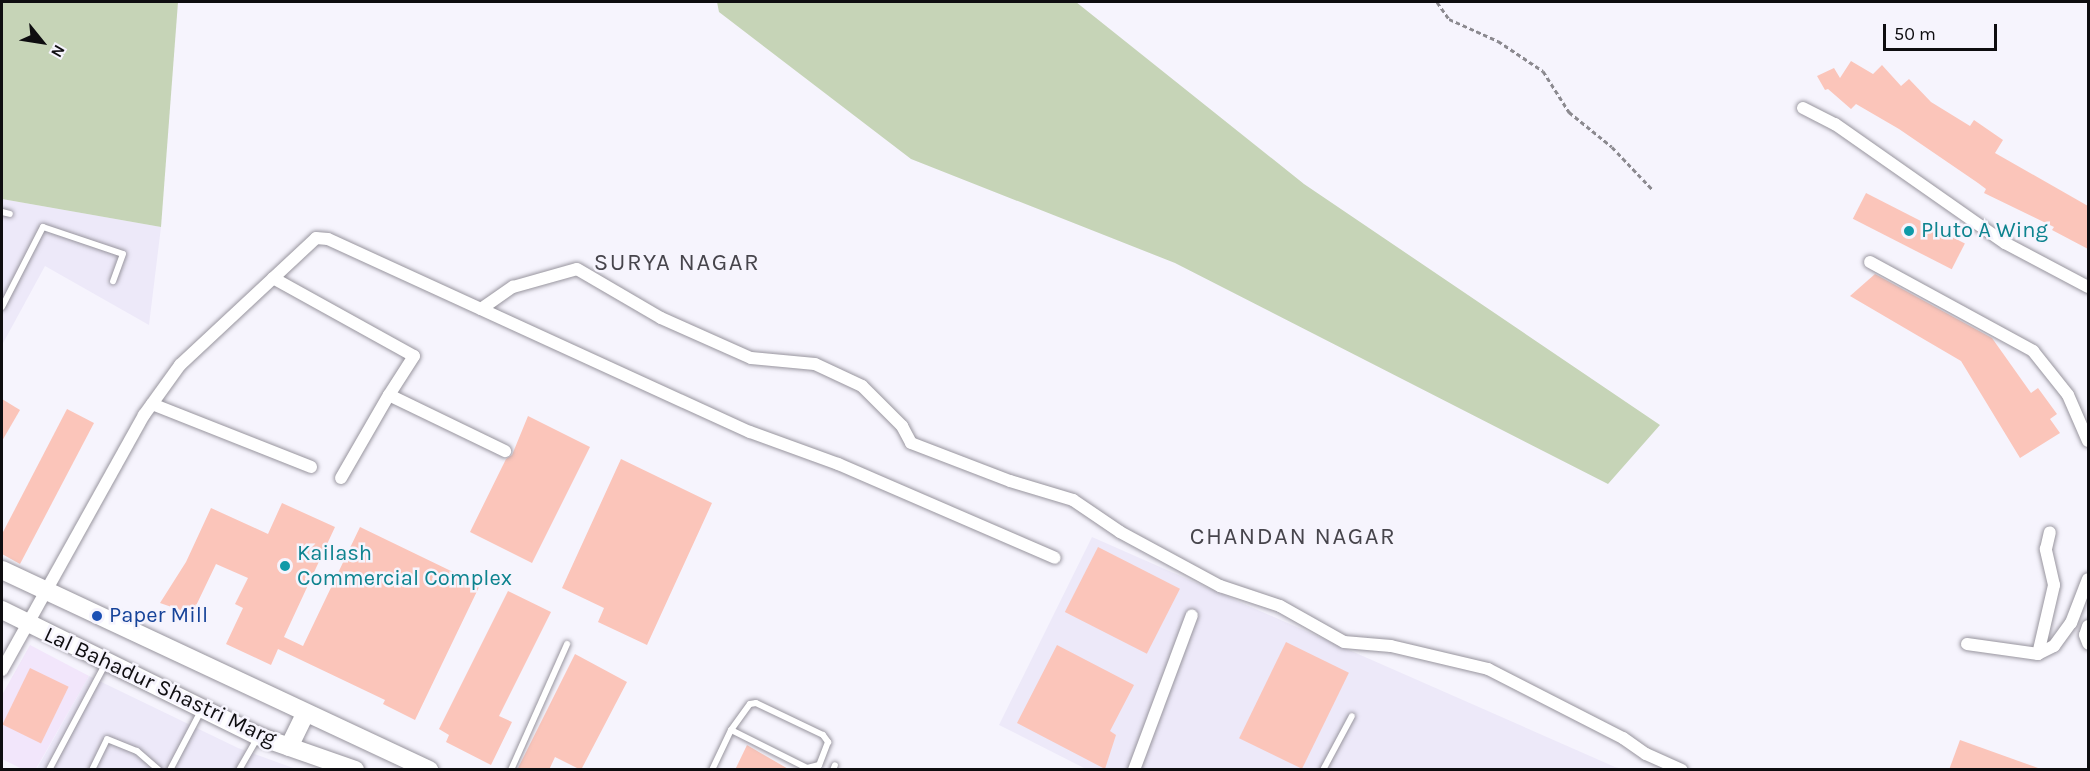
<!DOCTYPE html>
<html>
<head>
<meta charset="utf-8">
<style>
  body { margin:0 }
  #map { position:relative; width:2090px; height:771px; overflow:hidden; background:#f6f4fd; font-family:Karla,sans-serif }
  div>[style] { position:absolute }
  .commercial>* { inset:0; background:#f2e6fb }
  .built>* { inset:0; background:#ede9f9 }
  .green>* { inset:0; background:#c6d4b7 }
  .building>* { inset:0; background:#fbc5ba; transform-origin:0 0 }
  .path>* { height:3px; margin-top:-1.5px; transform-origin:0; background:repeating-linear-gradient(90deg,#8b898f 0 4.5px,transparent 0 7.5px) }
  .roads { filter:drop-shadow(0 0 2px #98959e) drop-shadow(0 0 2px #98959e) }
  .lane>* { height:6px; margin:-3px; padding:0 3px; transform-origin:3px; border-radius:3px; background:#fff }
  .street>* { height:12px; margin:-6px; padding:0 6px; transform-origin:6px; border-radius:6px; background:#fff }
  .primary>* { height:18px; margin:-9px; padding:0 9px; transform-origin:9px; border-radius:9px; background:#fff }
  .dots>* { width:16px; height:16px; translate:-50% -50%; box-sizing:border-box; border:3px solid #f6f4fd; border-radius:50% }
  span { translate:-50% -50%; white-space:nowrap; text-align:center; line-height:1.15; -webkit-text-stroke:5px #f6f4fd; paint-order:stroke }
  .culture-label { font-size:22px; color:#0d838f }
  .left { translate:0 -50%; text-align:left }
  .transit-label { font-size:22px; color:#164399 }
  .street-label { font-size:22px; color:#0e0d10 }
  .neighbourhood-label { font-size:24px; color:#47454c; letter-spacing:1.5px }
  .frame { position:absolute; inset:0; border:3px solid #0e0d10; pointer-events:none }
  .north { position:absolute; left:12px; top:12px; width:60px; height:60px; -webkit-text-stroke:4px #f6f4fd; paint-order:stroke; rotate:120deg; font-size:16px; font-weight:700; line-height:24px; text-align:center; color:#0e0d10 }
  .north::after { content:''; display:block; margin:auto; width:21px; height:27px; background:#0e0d10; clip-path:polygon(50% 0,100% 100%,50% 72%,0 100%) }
  .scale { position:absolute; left:1883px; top:24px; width:114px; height:27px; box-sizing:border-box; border:3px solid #0e0d10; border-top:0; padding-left:8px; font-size:18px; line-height:21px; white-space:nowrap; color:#0e0d10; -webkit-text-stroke:4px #f6f4fd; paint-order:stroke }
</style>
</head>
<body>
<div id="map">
  <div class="commercial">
    <div style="clip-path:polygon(30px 645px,89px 676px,36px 769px,22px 769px,2px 759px,2px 695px)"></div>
  </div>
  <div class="built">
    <div style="clip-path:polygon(2px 199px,161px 227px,149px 325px,45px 266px,2px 345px)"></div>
    <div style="clip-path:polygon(1092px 537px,1615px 767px,1623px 769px,1086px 769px,999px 725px)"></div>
    <div style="clip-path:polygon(89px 676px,238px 748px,296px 769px,36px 770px)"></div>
  </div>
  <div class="green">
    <div style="clip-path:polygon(2px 2px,178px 2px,161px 227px,2px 199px)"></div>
    <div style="clip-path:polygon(717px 2px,1076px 2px,1304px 184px,1660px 425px,1608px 484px,1175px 263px,911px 159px,719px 12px)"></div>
  </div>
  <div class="building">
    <div style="clip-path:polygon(1851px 61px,1873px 74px,1882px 65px,1901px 86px,1909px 79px,1931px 102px,1970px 126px,1974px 120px,2003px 140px,1995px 153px,2088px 206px,2088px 249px,2052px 230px,2054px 227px,1984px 193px,1986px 189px,1978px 183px,1899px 129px,1856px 104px,1851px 109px,1828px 89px,1825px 90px,1817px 76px,1834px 68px,1840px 78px)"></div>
    <div style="left:1866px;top:193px;width:111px;height:29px;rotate:27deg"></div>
    <div style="clip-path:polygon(1875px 274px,1992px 338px,2031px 393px,2038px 388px,2057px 414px,2050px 419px,2060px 433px,2020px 458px,1961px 361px,1850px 296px)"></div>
    <div style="clip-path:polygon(2px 399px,20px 410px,2px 441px)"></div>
    <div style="clip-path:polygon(67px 409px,94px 423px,20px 564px,2px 554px,2px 534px)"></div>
    <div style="clip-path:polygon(528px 416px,590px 447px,532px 563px,470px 532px,506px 459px,512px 455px)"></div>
    <div style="clip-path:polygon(621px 459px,712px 503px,647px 645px,598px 622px,604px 608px,562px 588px)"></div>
    <div style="clip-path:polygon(282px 503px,335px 527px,284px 637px,303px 646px,360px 527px,480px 585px,415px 720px,383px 704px,385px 700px,278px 649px,271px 665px,226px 644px,243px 608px,235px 604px,248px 578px,216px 564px,192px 614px,160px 603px,186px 562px,211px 508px,268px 534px)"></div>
    <div style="left:1098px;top:547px;width:92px;height:73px;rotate:27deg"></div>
    <div style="clip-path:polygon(508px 591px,551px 612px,499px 716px,512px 722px,491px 765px,446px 742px,449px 735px,439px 729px)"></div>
    <div style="left:1286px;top:642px;width:70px;height:107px;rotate:26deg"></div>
    <div style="clip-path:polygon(1057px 645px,1134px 685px,1110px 731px,1116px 735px,1105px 769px,1017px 723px)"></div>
    <div style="clip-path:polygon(575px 654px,627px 682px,581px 770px,555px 757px,549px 770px,517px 770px)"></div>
    <div style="left:30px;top:668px;width:43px;height:63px;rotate:26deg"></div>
    <div style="clip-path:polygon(1960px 740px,2038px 768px,2038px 770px,1949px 770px)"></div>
    <div style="clip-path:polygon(747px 745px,790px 770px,735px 770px)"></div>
  </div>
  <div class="path">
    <div style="left:1437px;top:2px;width:21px;rotate:55deg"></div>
    <div style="left:1449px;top:19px;width:54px;rotate:24.2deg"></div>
    <div style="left:1498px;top:41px;width:54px;rotate:33.7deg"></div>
    <div style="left:1543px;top:71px;width:49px;rotate:57.6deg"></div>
    <div style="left:1569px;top:112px;width:55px;rotate:39.1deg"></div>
    <div style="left:1612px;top:147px;width:59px;rotate:46.4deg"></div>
  </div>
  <div class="roads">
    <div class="lane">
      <div style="left:2px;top:212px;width:8px;rotate:14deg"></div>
      <div style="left:2px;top:307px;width:90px;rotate:-62.9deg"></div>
      <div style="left:43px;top:227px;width:84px;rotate:18.6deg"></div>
      <div style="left:123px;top:254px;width:29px;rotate:110deg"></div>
      <div style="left:49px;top:770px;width:121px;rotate:-62deg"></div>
      <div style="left:92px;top:770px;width:34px;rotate:-64deg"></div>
      <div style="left:107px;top:739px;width:32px;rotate:22deg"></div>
      <div style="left:137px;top:751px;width:29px;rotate:41deg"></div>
      <div style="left:170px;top:770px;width:69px;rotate:-62.3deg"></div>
      <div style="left:239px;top:770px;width:38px;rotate:-60deg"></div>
      <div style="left:511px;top:770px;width:138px;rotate:-66deg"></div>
      <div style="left:712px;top:770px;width:44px;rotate:-64.6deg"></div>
      <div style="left:731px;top:730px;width:32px;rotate:-54deg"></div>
      <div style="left:750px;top:704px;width:6px;rotate:-9deg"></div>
      <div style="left:756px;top:703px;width:74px;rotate:25.5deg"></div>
      <div style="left:823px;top:735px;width:9px;rotate:54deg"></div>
      <div style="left:828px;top:742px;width:25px;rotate:111deg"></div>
      <div style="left:819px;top:765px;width:12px;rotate:166deg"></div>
      <div style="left:807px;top:768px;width:85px;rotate:-153.4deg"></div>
      <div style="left:833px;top:770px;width:5px;rotate:-68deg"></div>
      <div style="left:1323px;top:770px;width:61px;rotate:-61.8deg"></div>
    </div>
    <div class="street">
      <div style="left:1803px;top:108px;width:36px;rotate:27deg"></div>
      <div style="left:1835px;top:124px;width:208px;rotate:35deg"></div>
      <div style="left:2005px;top:243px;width:94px;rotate:27.9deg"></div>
      <div style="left:1870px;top:262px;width:186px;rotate:28.6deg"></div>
      <div style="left:2033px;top:351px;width:56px;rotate:51.5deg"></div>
      <div style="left:2068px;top:395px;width:50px;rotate:66.5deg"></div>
      <div style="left:273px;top:278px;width:161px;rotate:29deg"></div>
      <div style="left:414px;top:356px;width:46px;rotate:122.7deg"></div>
      <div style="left:389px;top:395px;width:129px;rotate:25.8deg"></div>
      <div style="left:481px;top:309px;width:39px;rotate:-35deg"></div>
      <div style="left:513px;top:287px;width:66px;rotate:-15.7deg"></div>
      <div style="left:577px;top:269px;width:97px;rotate:30.3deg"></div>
      <div style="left:661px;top:318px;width:98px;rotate:24deg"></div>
      <div style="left:751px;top:358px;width:64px;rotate:5.4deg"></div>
      <div style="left:815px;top:364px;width:52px;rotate:25.1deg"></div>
      <div style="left:862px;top:386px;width:57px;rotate:45deg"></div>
      <div style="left:902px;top:426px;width:19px;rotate:62deg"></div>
      <div style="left:911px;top:443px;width:106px;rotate:21deg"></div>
      <div style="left:1010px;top:481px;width:66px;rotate:16.8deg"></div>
      <div style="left:1073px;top:500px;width:57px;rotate:34.2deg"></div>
      <div style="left:1120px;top:532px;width:114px;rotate:28.4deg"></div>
      <div style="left:1220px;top:586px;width:63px;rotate:18.4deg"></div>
      <div style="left:1280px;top:606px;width:73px;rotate:29.4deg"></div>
      <div style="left:1344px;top:642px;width:47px;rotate:4.9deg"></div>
      <div style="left:1391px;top:646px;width:100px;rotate:13.3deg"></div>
      <div style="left:1488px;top:669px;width:152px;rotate:27.1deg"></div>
      <div style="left:1623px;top:738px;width:28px;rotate:35deg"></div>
      <div style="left:1646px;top:754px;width:39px;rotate:24deg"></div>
      <div style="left:152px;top:404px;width:171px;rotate:21.6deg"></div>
      <div style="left:341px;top:478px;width:96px;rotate:-60deg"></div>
      <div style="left:2088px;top:626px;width:9px;rotate:108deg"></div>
      <div style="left:2085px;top:635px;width:9px;rotate:69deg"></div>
      <div style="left:1967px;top:644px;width:72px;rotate:8deg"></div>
      <div style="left:2038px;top:654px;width:18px;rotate:-27deg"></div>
      <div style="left:2054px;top:646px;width:29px;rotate:-54deg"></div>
      <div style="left:2071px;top:623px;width:47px;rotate:-68.9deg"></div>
      <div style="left:2038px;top:654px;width:71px;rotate:-76.9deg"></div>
      <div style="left:2054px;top:585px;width:37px;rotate:-103deg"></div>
      <div style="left:2046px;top:549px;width:17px;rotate:-77deg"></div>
      <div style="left:2px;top:670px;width:292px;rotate:-60.9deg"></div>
      <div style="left:144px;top:415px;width:62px;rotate:-54.2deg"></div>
      <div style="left:180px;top:365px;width:186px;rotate:-43deg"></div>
      <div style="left:316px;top:238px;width:12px;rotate:5deg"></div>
      <div style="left:328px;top:239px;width:464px;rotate:24.6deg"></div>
      <div style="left:750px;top:432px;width:94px;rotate:20deg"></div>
      <div style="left:838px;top:464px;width:236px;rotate:23.4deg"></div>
      <div style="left:1134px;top:770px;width:165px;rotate:-69.5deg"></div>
    </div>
    <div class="primary">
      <div style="left:2px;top:570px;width:472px;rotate:25.1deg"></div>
      <div style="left:2px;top:610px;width:285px;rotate:26.2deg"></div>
      <div style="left:258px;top:736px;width:103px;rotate:19.3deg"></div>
      <div style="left:289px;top:747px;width:37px;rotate:-64deg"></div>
    </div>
  </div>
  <div class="dots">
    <div style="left:1909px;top:231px;background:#0f9aa8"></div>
    <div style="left:285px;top:566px;background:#0f9aa8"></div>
    <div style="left:97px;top:616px;background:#1a4fb4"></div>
  </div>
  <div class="culture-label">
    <span class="left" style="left:1921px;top:231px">Pluto A Wing</span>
    <span class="left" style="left:297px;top:566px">Kailash<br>Commercial Complex</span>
  </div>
  <div class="transit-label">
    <span class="left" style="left:109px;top:616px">Paper Mill</span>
  </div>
  <div class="street-label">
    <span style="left:160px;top:687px;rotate:25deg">Lal Bahadur Shastri Marg</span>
  </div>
  <div class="neighbourhood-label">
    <span style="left:677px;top:263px">SURYA NAGAR</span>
    <span style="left:1293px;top:537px">CHANDAN NAGAR</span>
  </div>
  <div class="frame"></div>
  <div class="north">N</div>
  <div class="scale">50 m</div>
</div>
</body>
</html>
